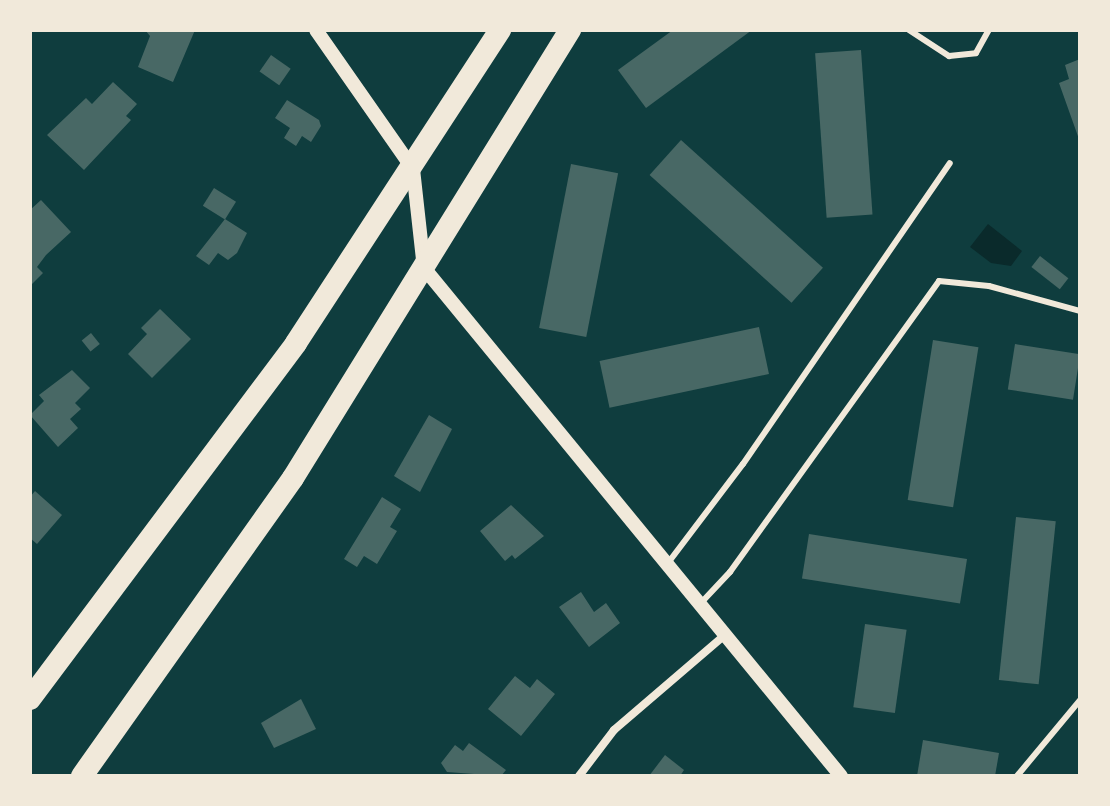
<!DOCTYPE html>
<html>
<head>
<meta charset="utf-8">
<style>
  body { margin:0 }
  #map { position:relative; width:1110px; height:806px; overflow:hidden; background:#0f3d3e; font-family:Barlow,sans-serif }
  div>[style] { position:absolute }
  .water>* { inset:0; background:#0a2a2b }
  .building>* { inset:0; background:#486865; transform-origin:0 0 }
  .service>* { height:6px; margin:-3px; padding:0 3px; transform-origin:3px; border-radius:3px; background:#f1e9da }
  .minor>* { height:8px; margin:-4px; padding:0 4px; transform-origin:4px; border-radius:4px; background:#f1e9da }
  .tertiary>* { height:14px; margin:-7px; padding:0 7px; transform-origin:7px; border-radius:7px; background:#f1e9da }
  .trunk>* { height:22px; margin:-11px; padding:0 11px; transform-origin:11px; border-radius:11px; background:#f1e9da }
  span { translate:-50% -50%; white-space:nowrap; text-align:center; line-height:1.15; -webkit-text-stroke:6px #f1e9da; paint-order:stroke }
  .frame { position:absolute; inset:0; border:32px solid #f1e9da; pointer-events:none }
</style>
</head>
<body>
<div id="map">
  <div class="water">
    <div style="clip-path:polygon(988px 224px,1022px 251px,1011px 266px,991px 263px,970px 247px)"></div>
  </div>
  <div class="building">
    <div style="clip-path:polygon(145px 30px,195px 30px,173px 82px,138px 67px,150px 36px)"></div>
    <div style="clip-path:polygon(673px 30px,752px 30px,646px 108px,618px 70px)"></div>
    <div style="left:861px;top:50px;width:165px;height:46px;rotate:86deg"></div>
    <div style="left:271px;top:55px;width:24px;height:20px;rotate:35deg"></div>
    <div style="clip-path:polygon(1080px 59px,1080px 142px,1059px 83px,1069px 79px,1065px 65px)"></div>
    <div style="clip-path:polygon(113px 82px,137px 104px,126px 116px,131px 120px,84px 170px,47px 135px,86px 98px,92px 104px)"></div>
    <div style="clip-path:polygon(287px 100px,319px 120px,321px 126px,311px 142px,302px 136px,296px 146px,284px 138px,290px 128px,275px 118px)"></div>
    <div style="left:681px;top:140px;width:191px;height:47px;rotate:42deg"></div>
    <div style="left:571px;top:164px;width:48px;height:167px;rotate:11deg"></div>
    <div style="left:214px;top:188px;width:26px;height:21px;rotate:32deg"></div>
    <div style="clip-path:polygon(41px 200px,71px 232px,46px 255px,37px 267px,43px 273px,30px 286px,30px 210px)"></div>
    <div style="clip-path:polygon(225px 219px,247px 233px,237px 253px,228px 260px,218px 253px,209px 265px,196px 256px)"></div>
    <div style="left:1040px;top:256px;width:36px;height:14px;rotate:38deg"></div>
    <div style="clip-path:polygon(160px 309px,191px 339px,152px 378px,128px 354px,147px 334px,141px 328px)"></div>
    <div style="left:759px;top:327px;width:48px;height:163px;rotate:78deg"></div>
    <div style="left:91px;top:333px;width:14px;height:12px;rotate:51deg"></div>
    <div style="left:933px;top:340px;width:46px;height:162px;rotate:9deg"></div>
    <div style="left:1015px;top:344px;width:66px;height:46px;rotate:9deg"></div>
    <div style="clip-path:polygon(72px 370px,90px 388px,75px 403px,81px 409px,70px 419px,78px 428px,58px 447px,30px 415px,44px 401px,39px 395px)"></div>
    <div style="clip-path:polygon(429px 415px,452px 429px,420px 492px,394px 476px)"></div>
    <div style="clip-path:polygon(35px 491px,62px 515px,37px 544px,30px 538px,30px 497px)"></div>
    <div style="clip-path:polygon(382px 497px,401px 509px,390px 527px,397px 531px,377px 564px,364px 556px,357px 567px,344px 559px)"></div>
    <div style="clip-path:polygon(511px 505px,544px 536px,515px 559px,512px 555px,505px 561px,480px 531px)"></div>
    <div style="left:1016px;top:517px;width:40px;height:164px;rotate:6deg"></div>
    <div style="left:809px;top:534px;width:160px;height:45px;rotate:9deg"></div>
    <div style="clip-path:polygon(581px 592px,594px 612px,606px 603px,620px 623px,589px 647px,559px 607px)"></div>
    <div style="left:865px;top:624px;width:42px;height:84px;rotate:8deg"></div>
    <div style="clip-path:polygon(515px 676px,530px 688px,537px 679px,555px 694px,521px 736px,488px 709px)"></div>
    <div style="clip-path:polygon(301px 699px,316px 729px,274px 748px,261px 723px)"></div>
    <div style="clip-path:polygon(923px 740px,999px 753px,995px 776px,917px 776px)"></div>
    <div style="clip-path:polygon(469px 743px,506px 770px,501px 776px,447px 772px,441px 763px,455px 745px,463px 751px)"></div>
    <div style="clip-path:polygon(665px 755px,684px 770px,680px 776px,649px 776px)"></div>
  </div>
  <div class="service">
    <div style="left:909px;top:30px;width:48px;rotate:33deg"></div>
    <div style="left:949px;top:56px;width:27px;rotate:-6deg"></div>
    <div style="left:976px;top:53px;width:26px;rotate:-61deg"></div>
    <div style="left:668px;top:563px;width:124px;rotate:-52.9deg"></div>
    <div style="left:743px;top:464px;width:365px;rotate:-55.5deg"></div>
    <div style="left:700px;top:604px;width:44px;rotate:-46.8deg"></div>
    <div style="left:730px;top:572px;width:358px;rotate:-54.3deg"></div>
    <div style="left:939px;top:281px;width:50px;rotate:5.7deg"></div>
    <div style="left:989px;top:286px;width:94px;rotate:15.4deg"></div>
    <div style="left:1017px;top:776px;width:99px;rotate:-50.3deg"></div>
  </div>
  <div class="minor">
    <div style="left:579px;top:776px;width:58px;rotate:-52.7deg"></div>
    <div style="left:614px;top:730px;width:146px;rotate:-40.6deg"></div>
  </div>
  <div class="tertiary">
    <div style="left:316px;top:30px;width:169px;rotate:55.1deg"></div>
    <div style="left:413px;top:169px;width:100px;rotate:83.7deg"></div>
    <div style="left:424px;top:268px;width:657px;rotate:50.62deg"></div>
  </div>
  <div class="trunk">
    <div style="left:30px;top:699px;width:444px;rotate:-53.2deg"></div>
    <div style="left:296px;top:343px;width:374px;rotate:-56.9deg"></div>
    <div style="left:82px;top:776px;width:365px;rotate:-54.7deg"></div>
    <div style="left:293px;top:478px;width:527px;rotate:-58.27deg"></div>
  </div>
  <div class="frame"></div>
</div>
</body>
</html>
